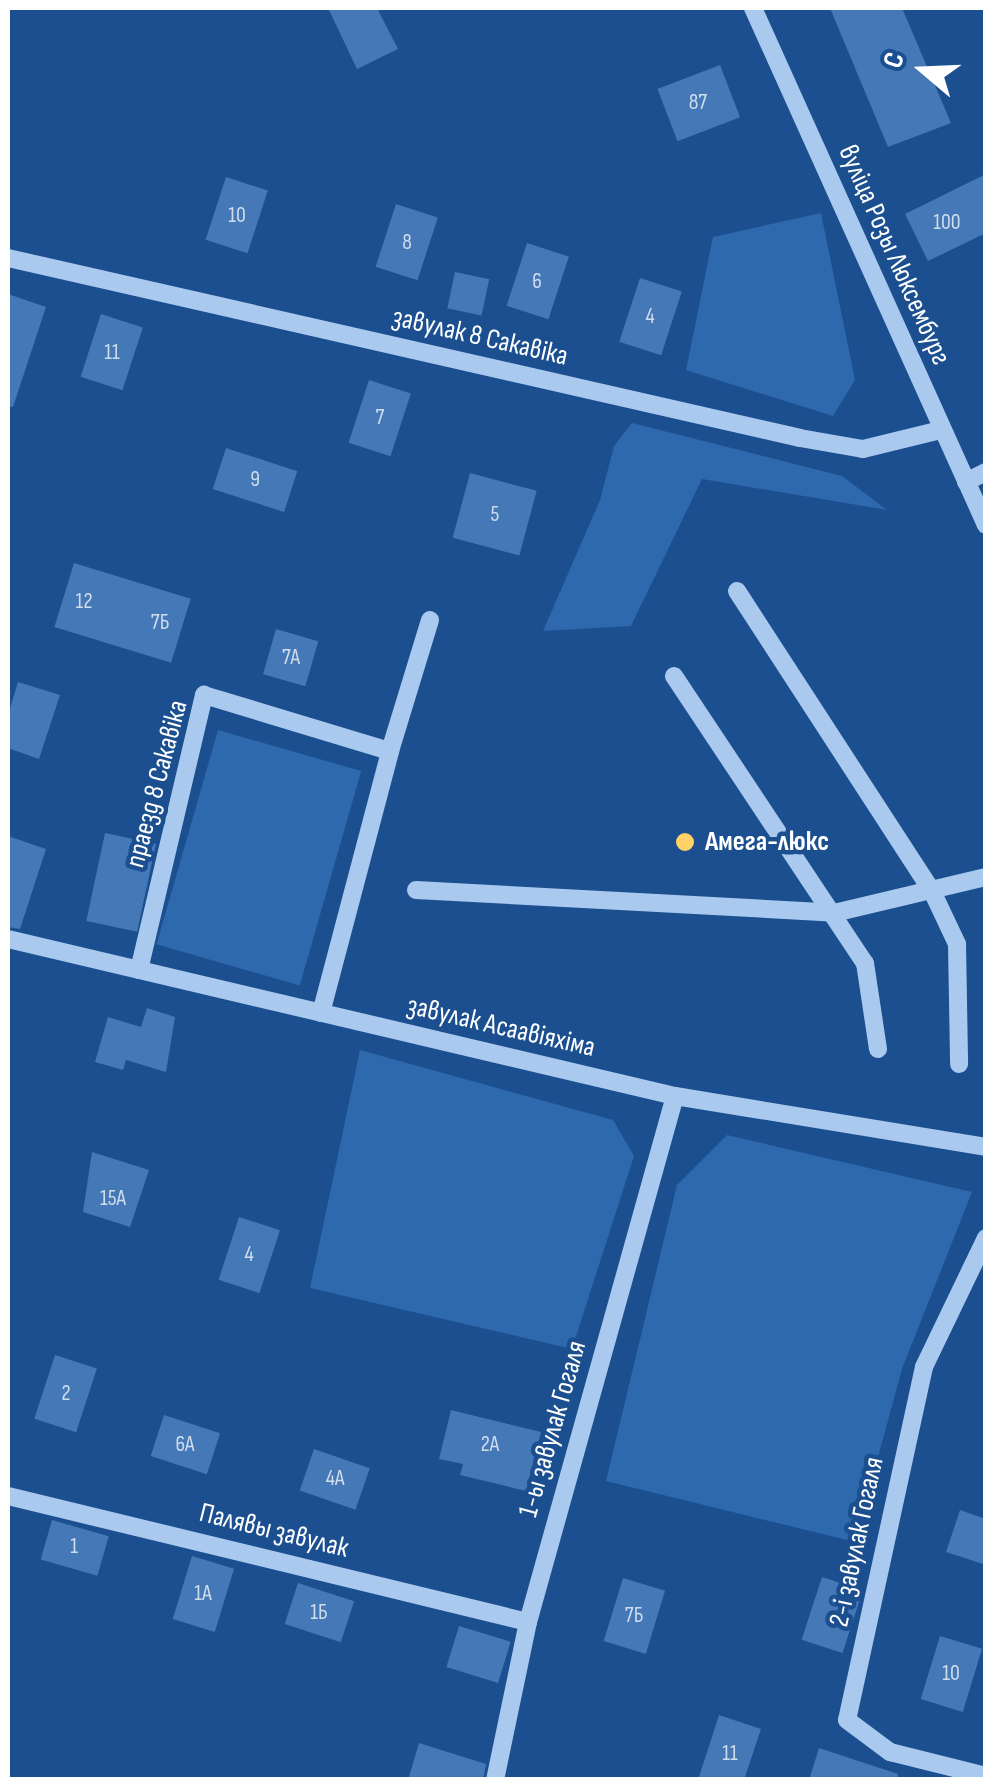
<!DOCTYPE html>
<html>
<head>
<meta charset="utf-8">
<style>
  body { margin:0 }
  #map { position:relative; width:993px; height:1787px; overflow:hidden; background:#1b4f8f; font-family:"Sofia Sans Condensed",sans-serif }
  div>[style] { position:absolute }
  .green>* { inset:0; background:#2e69ad; transform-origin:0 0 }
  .building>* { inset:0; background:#4478b7; transform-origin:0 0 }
  .minor>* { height:18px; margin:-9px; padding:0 9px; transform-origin:9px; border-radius:9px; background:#a9c9ee }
  .dots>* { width:28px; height:28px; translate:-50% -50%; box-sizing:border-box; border:5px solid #1b4f8f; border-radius:50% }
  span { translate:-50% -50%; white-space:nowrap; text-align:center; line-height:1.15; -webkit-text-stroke:9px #1b4f8f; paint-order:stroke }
  .number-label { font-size:22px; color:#d0dded }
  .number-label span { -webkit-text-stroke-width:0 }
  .street-label { font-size:28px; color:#fff }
  .poi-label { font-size:28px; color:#fff; font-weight:700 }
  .left { translate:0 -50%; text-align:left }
  .frame { position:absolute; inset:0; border:10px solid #fff; pointer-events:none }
  .north { position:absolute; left:873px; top:20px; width:100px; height:100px; -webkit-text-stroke:8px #1b4f8f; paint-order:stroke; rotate:289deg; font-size:28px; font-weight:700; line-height:40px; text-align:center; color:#fff }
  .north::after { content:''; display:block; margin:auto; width:35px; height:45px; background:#fff; clip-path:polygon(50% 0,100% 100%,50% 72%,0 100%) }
</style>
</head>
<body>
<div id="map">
  <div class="green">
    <div style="clip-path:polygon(821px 213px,855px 380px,833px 416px,686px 370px,713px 237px)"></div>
    <div style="clip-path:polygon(632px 423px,842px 476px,887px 510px,702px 479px,631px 626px,543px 631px,600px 500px,614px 446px)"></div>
    <div style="left:218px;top:730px;width:149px;height:223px;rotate:16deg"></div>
    <div style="clip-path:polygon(360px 1050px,613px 1120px,634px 1156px,572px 1349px,310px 1288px)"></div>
    <div style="clip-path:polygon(727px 1135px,972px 1192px,902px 1369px,855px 1542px,606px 1481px,677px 1185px)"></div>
  </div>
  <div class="building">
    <div style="clip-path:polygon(328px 8px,377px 8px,398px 49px,357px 69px)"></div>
    <div style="clip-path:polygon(830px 8px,902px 8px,951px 123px,888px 147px)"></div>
    <div style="left:720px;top:65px;width:56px;height:67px;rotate:69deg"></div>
    <div style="clip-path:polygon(986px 174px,986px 233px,928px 261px,905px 214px)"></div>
    <div style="left:226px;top:177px;width:44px;height:66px;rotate:18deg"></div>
    <div style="left:396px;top:204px;width:44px;height:66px;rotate:18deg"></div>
    <div style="left:527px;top:243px;width:44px;height:66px;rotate:18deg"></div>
    <div style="left:455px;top:272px;width:35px;height:37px;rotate:12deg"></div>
    <div style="left:640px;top:278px;width:44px;height:67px;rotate:18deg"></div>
    <div style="clip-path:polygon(8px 294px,46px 307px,13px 407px,8px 406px)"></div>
    <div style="left:101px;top:314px;width:44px;height:66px;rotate:18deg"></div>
    <div style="left:369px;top:380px;width:44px;height:66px;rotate:18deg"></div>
    <div style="left:226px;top:448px;width:75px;height:43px;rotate:18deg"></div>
    <div style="left:470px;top:473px;width:69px;height:67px;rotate:15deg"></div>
    <div style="left:74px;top:563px;width:122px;height:67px;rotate:17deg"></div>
    <div style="left:276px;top:629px;width:44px;height:47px;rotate:16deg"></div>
    <div style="clip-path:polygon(18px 682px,60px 695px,39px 759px,8px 748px,8px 715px)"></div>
    <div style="left:105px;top:833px;width:52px;height:90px;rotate:12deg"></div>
    <div style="clip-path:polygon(8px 836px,46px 849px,20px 929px,8px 927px)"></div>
    <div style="clip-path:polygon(147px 1008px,175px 1017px,166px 1072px,126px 1060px,123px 1070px,95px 1062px,108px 1017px,141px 1027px)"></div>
    <div style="clip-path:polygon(92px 1152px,149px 1170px,130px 1227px,83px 1212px)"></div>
    <div style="left:239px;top:1217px;width:43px;height:66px;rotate:18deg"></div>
    <div style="left:55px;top:1355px;width:44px;height:67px;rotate:18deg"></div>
    <div style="clip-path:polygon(451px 1410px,541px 1432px,526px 1491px,460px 1475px,463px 1464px,439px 1459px)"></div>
    <div style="left:164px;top:1415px;width:59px;height:43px;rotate:18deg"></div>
    <div style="left:314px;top:1449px;width:59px;height:44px;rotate:19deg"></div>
    <div style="clip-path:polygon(960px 1510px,986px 1519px,986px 1565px,946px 1552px)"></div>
    <div style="left:52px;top:1520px;width:59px;height:41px;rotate:16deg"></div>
    <div style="left:192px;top:1556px;width:44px;height:66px;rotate:17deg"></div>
    <div style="left:822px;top:1577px;width:43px;height:66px;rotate:18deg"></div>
    <div style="left:623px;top:1578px;width:44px;height:66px;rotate:17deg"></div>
    <div style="left:298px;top:1583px;width:59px;height:43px;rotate:18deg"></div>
    <div style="left:459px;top:1626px;width:54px;height:43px;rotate:17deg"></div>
    <div style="left:940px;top:1636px;width:44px;height:66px;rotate:17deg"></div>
    <div style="clip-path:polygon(719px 1715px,761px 1729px,744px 1780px,698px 1780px)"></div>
    <div style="clip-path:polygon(419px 1743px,486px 1764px,483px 1780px,408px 1780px)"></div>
    <div style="clip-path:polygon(819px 1748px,898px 1774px,897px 1780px,809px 1780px)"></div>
  </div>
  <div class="minor">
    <div style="left:753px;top:8px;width:567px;rotate:65.74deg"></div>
    <div style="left:8px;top:258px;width:812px;rotate:12.8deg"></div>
    <div style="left:800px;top:438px;width:64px;rotate:9.9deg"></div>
    <div style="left:863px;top:449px;width:80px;rotate:-13.7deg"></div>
    <div style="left:966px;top:482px;width:22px;rotate:-27deg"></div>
    <div style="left:737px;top:591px;width:358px;rotate:57deg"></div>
    <div style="left:932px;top:891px;width:59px;rotate:64.7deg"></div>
    <div style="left:957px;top:944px;width:120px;rotate:89deg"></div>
    <div style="left:674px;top:676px;width:345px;rotate:56.4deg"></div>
    <div style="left:865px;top:963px;width:87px;rotate:81.4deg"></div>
    <div style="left:416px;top:890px;width:419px;rotate:3.1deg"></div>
    <div style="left:834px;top:913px;width:156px;rotate:-13.3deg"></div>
    <div style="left:8px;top:939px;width:685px;rotate:13.25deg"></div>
    <div style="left:675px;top:1096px;width:315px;rotate:9.3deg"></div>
    <div style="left:139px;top:970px;width:283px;rotate:-76.7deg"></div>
    <div style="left:204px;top:695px;width:194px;rotate:16.8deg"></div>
    <div style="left:390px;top:751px;width:137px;rotate:-73deg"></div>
    <div style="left:321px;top:1013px;width:271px;rotate:-75.2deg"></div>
    <div style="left:986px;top:1238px;width:143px;rotate:115.7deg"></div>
    <div style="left:924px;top:1367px;width:361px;rotate:102.3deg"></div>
    <div style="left:847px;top:1720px;width:54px;rotate:36.7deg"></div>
    <div style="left:890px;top:1752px;width:99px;rotate:14deg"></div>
    <div style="left:8px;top:1496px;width:535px;rotate:13.62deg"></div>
    <div style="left:495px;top:1780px;width:161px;rotate:-78.2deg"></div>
    <div style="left:528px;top:1622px;width:546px;rotate:-74.39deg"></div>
  </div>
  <div class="dots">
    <div style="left:685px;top:842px;background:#ffd166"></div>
  </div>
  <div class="number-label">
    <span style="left:698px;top:103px">87</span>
    <span style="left:237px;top:216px">10</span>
    <span style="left:947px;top:223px">100</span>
    <span style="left:407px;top:243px">8</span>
    <span style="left:537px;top:282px">6</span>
    <span style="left:650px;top:317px">4</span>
    <span style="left:112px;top:353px">11</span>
    <span style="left:380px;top:418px">7</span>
    <span style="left:255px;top:480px">9</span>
    <span style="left:495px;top:515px">5</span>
    <span style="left:84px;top:602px">12</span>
    <span style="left:160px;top:623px">7Б</span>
    <span style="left:291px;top:658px">7А</span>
    <span style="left:113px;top:1199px">15А</span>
    <span style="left:249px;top:1255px">4</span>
    <span style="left:66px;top:1394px">2</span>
    <span style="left:185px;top:1445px">6А</span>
    <span style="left:490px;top:1445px">2А</span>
    <span style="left:335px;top:1479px">4А</span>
    <span style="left:74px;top:1547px">1</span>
    <span style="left:203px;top:1594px">1А</span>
    <span style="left:319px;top:1613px">1Б</span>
    <span style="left:634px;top:1616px">7Б</span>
    <span style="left:951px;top:1674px">10</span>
    <span style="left:730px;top:1754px">11</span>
  </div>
  <div class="street-label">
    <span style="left:894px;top:255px;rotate:66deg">вуліца Розы Люксембург</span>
    <span style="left:480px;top:337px;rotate:13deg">завулак 8 Сакавіка</span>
    <span style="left:157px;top:784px;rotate:-75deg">праезд 8 Сакавіка</span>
    <span style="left:501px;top:1027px;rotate:13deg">завулак Асаавіяхіма</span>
    <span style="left:553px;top:1429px;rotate:-74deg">1-ы завулак Гогаля</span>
    <span style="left:274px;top:1531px;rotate:14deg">Палявы завулак</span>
    <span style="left:857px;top:1542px;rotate:-78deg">2-і завулак Гогаля</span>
  </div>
  <div class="poi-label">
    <span class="left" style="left:705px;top:842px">Амега-люкс</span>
  </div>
  <div class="frame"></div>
  <div class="north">С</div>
</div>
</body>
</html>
